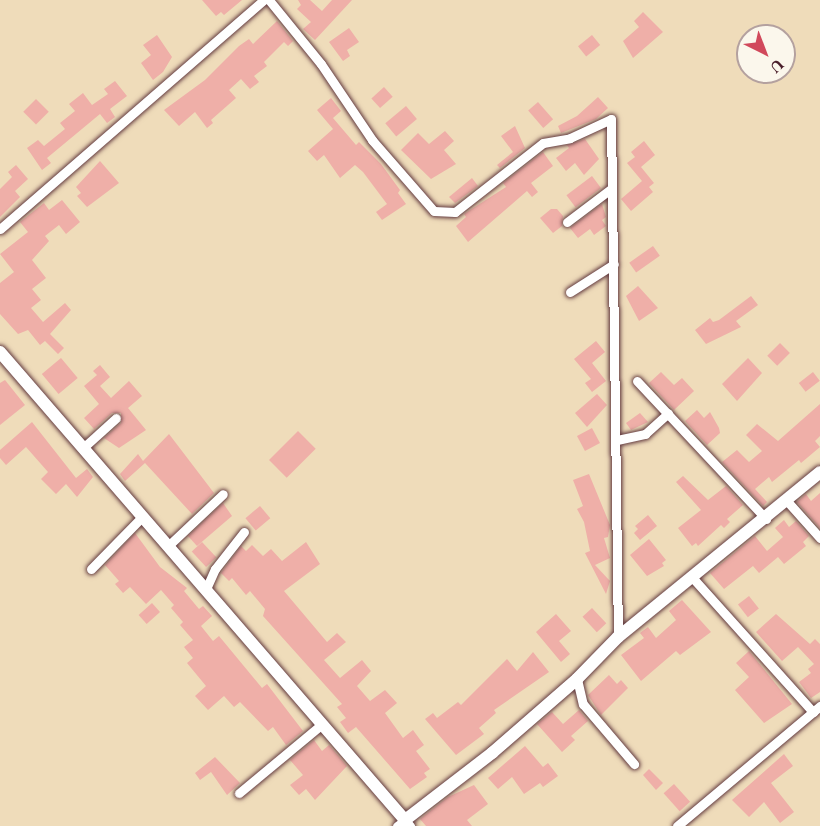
<!DOCTYPE html>
<html>
<head>
<meta charset="utf-8">
<style>
  body { margin:0 }
  #map { position:relative; width:820px; height:826px; overflow:hidden; background:#efdcba; font-family:"EB Garamond",serif }
  div>[style] { position:absolute }
  .building>* { inset:0; background:#efafa8; transform-origin:0 0 }
  .roads { filter:drop-shadow(0 0 2px #633b40) drop-shadow(0 0 2px #633b40) }
  .minor>* { height:9px; margin:-4.5px; padding:0 4.5px; transform-origin:4.5px; border-radius:4.5px; background:#fff }
  .tertiary>* { height:12px; margin:-6px; padding:0 6px; transform-origin:6px; border-radius:6px; background:#fff }
  span { translate:-50% -50%; white-space:nowrap; text-align:center; line-height:1.15; -webkit-text-stroke:6px #fbf7ec; paint-order:stroke }
  .north { position:absolute; left:736px; top:24px; width:60px; height:60px; box-sizing:border-box; background:#fbf7ec; border:2px solid #b4a19f; border-radius:50%; rotate:138deg; font-size:16px; font-weight:700; line-height:24px; text-align:center; color:#4a1f2b }
  .north::after { content:''; display:block; margin:auto; width:21px; height:27px; background:#d1495b; clip-path:polygon(50% 0,100% 100%,50% 72%,0 100%) }
</style>
</head>
<body>
<div id="map">
  <div class="building">
    <div style="clip-path:polygon(202px 0,242px 0,224px 15px,221px 12px,216px 16px)"></div>
    <div style="clip-path:polygon(298px 0,310px 0,322px 11px,332px 0,352px 0,315px 40px,303px 29px,311px 22px,297px 9px,301px 5px)"></div>
    <div style="clip-path:polygon(643px 12px,663px 32px,633px 58px,623px 41px,639px 27px,634px 21px)"></div>
    <div style="clip-path:polygon(277px 21px,293px 41px,288px 46px,284px 42px,264px 62px,267px 66px,254px 76px,259px 82px,250px 89px,241px 79px,229px 90px,236px 98px,211px 120px,213px 123px,207px 128px,195px 112px,179px 126px,164px 110px,205px 80px,239px 46px,249px 39px,253px 44px)"></div>
    <div style="clip-path:polygon(349px 28px,359px 42px,347px 50px,350px 56px,343px 61px,329px 42px)"></div>
    <div style="clip-path:polygon(157px 35px,172px 57px,163px 72px,153px 80px,141px 63px,151px 55px,143px 45px)"></div>
    <div style="left:592px;top:35px;width:13px;height:18px;rotate:51deg"></div>
    <div style="clip-path:polygon(115px 81px,127px 96px,110px 109px,115px 117px,107px 123px,100px 114px,47px 158px,51px 163px,42px 170px,27px 148px,38px 140px,44px 146px,65px 129px,60px 123px,75px 111px,69px 104px,83px 93px,92px 105px,108px 94px,104px 89px)"></div>
    <div style="left:384px;top:87px;width:13px;height:17px;rotate:48deg"></div>
    <div style="clip-path:polygon(598px 97px,608px 108px,596px 119px,561px 133px,558px 126px,577px 116px)"></div>
    <div style="clip-path:polygon(331px 98px,341px 111px,333px 118px,356px 145px,359px 142px,381px 164px,400px 190px,398px 193px,406px 204px,382px 220px,376px 212px,387px 204px,363px 172px,355px 165px,340px 178px,324px 155px,317px 161px,308px 151px,333px 129px,317px 110px)"></div>
    <div style="left:36px;top:99px;width:18px;height:18px;rotate:45deg"></div>
    <div style="left:538px;top:102px;width:23px;height:13px;rotate:49deg"></div>
    <div style="left:406px;top:106px;width:17px;height:27px;rotate:50deg"></div>
    <div style="clip-path:polygon(515px 126px,525px 148px,500px 168px,497px 165px,513px 152px,501px 136px)"></div>
    <div style="clip-path:polygon(445px 131px,454px 141px,444px 150px,456px 164px,431px 179px,401px 150px,418px 133px,429px 144px)"></div>
    <div style="clip-path:polygon(585px 139px,599px 159px,584px 175px,575px 163px,566px 171px,556px 158px,569px 148px,567px 145px)"></div>
    <div style="clip-path:polygon(644px 141px,655px 155px,641px 167px,654px 183px,649px 187px,653px 192px,631px 211px,621px 199px,642px 181px,627px 163px,635px 157px,631px 152px)"></div>
    <div style="clip-path:polygon(543px 152px,553px 166px,531px 183px,538px 192px,532px 197px,527px 191px,468px 242px,456px 226px,466px 217px,464px 214px,506px 187px,503px 183px)"></div>
    <div style="clip-path:polygon(100px 161px,119px 183px,87px 207px,77px 196px,81px 193px,76px 187px)"></div>
    <div style="clip-path:polygon(16px 165px,28px 179px,15px 191px,20px 197px,0 217px,0 189px,12px 177px,8px 172px)"></div>
    <div style="left:592px;top:176px;width:15px;height:32px;rotate:53deg"></div>
    <div style="clip-path:polygon(472px 178px,478px 186px,455px 203px,449px 197px)"></div>
    <div style="clip-path:polygon(62px 200px,80px 222px,66px 234px,59px 225px,45px 236px,49px 241px,32px 260px,46px 278px,32px 289px,41px 300px,31px 308px,43px 322px,65px 303px,71px 310px,50px 334px,64px 348px,58px 354px,45px 341px,40px 345px,28px 330px,18px 334px,0 314px,0 283px,14px 272px,0 254px,28px 232px,20px 222px,44px 203px,49px 210px)"></div>
    <div style="clip-path:polygon(602px 204px,606px 217px,602px 220px,606px 226px,594px 235px,590px 229px,578px 238px,570px 228px)"></div>
    <div style="clip-path:polygon(551px 209px,557px 209px,563px 216px,562px 226px,553px 233px,540px 218px)"></div>
    <div style="left:653px;top:246px;width:12px;height:29px;rotate:55deg"></div>
    <div style="clip-path:polygon(638px 286px,658px 308px,639px 321px,626px 296px)"></div>
    <div style="clip-path:polygon(751px 296px,758px 305px,736px 321px,741px 327px,706px 344px,695px 330px,710px 318px,713px 322px,719px 320px)"></div>
    <div style="clip-path:polygon(596px 341px,605px 352px,592px 363px,606px 381px,592px 392px,585px 383px,591px 379px,574px 359px)"></div>
    <div style="left:780px;top:343px;width:14px;height:18px;rotate:45deg"></div>
    <div style="left:61px;top:358px;width:26px;height:25px;rotate:50deg"></div>
    <div style="clip-path:polygon(748px 358px,762px 373px,737px 401px,722px 384px)"></div>
    <div style="clip-path:polygon(100px 365px,110px 377px,100px 386px,111px 398px,129px 381px,142px 396px,128px 408px,146px 430px,119px 448px,104px 438px,121px 423px,121px 413px,112px 413px,94px 429px,84px 418px,99px 404px,84px 386px,97px 375px,93px 371px)"></div>
    <div style="clip-path:polygon(661px 372px,674px 385px,682px 378px,694px 391px,674px 410px,649px 383px)"></div>
    <div style="left:813px;top:372px;width:11px;height:18px;rotate:52deg"></div>
    <div style="clip-path:polygon(5px 380px,25px 405px,0 425px,0 383px)"></div>
    <div style="clip-path:polygon(597px 394px,607px 405px,587px 427px,575px 413px)"></div>
    <div style="clip-path:polygon(820px 404px,820px 436px,815px 441px,820px 447px,801px 463px,799px 460px,772px 482px,769px 477px,755px 489px,767px 502px,763px 506px,722px 462px,737px 450px,749px 462px,762px 451px,746px 435px,757px 424px,778px 441px)"></div>
    <div style="clip-path:polygon(697px 410px,704px 418px,710px 412px,719px 428px,720px 433px,707px 445px,685px 421px)"></div>
    <div style="clip-path:polygon(640px 413px,648px 422px,631px 430px,626px 423px)"></div>
    <div style="clip-path:polygon(32px 422px,76px 478px,87px 469px,93px 477px,77px 497px,66px 484px,56px 494px,41px 479px,48px 472px,26px 447px,6px 465px,0 458px,0 450px)"></div>
    <div style="left:592px;top:428px;width:17px;height:17px;rotate:62deg"></div>
    <div style="left:298px;top:431px;width:25px;height:41px;rotate:45deg"></div>
    <div style="clip-path:polygon(169px 434px,214px 493px,192px 514px,145px 463px,125px 481px,120px 474px,138px 454px,143px 461px)"></div>
    <div style="clip-path:polygon(589px 474px,610px 525px,608px 537px,604px 538px,610px 558px,595px 565px,610px 581px,606px 594px,585px 553px,590px 551px,584px 522px,577px 509px,583px 506px,573px 480px)"></div>
    <div style="clip-path:polygon(683px 476px,708px 500px,726px 486px,743px 505px,727px 519px,730px 522px,724px 528px,721px 525px,698px 546px,696px 543px,692px 546px,678px 528px,701px 510px,676px 482px)"></div>
    <div style="clip-path:polygon(820px 493px,820px 528px,797px 502px,806px 494px,811px 501px)"></div>
    <div style="clip-path:polygon(223px 503px,232px 516px,197px 546px,188px 536px)"></div>
    <div style="left:260px;top:506px;width:16px;height:19px;rotate:50deg"></div>
    <div style="clip-path:polygon(648px 515px,657px 526px,640px 540px,634px 533px,638px 529px,635px 526px)"></div>
    <div style="clip-path:polygon(784px 520px,789px 527px,796px 521px,809px 536px,803px 542px,806px 546px,784px 564px,778px 557px,759px 573px,753px 566px,724px 589px,710px 573px,755px 536px,767px 551px,783px 537px,775px 528px)"></div>
    <div style="clip-path:polygon(135px 533px,160px 567px,187px 588px,184px 591px,199px 609px,203px 606px,212px 616px,201px 626px,213px 641px,219px 636px,262px 688px,267px 684px,303px 731px,286px 745px,273px 727px,268px 731px,240px 702px,234px 707px,224px 696px,208px 710px,195px 696px,206px 686px,187px 663px,193px 658px,184px 647px,193px 640px,180px 625px,183px 622px,171px 608px,174px 605px,161px 590px,146px 604px,130px 587px,123px 593px,115px 584px,119px 581px,105px 565px)"></div>
    <div style="clip-path:polygon(649px 539px,666px 560px,662px 563px,664px 566px,647px 576px,630px 555px)"></div>
    <div style="left:202px;top:542px;width:21px;height:14px;rotate:47deg"></div>
    <div style="clip-path:polygon(306px 542px,320px 564px,284px 591px,327px 642px,337px 633px,346px 642px,324px 660px,340px 678px,362px 660px,371px 671px,357px 686px,370px 701px,385px 690px,397px 703px,385px 713px,403px 738px,413px 730px,424px 745px,416px 751px,430px 769px,424px 773px,427px 777px,410px 789px,356px 727px,348px 733px,340px 722px,346px 718px,337px 707px,342px 704px,263px 616px,265px 609px,250px 591px,246px 595px,232px 578px,229px 581px,221px 573px,241px 546px,246px 551px,252px 545px,263px 556px,271px 549px,282px 561px)"></div>
    <div style="left:749px;top:596px;width:16px;height:14px;rotate:52deg"></div>
    <div style="clip-path:polygon(682px 600px,711px 632px,680px 655px,676px 651px,641px 681px,621px 655px,644px 638px,640px 633px,648px 627px,656px 638px,676px 620px,669px 611px)"></div>
    <div style="left:152px;top:603px;width:12px;height:18px;rotate:48deg"></div>
    <div style="left:592px;top:608px;width:21px;height:13px;rotate:47deg"></div>
    <div style="clip-path:polygon(556px 614px,571px 631px,559px 641px,570px 654px,561px 662px,536px 632px)"></div>
    <div style="clip-path:polygon(776px 614px,810px 644px,815px 639px,820px 644px,820px 692px,811px 698px,799px 682px,811px 673px,808px 669px,814px 664px,798px 647px,782px 661px,756px 632px)"></div>
    <div style="clip-path:polygon(749px 651px,792px 704px,764px 723px,735px 690px,749px 677px,736px 663px)"></div>
    <div style="clip-path:polygon(533px 652px,549px 672px,494px 710px,496px 713px,479px 728px,484px 734px,456px 755px,425px 719px,433px 713px,437px 718px,458px 702px,461px 705px,507px 659px,517px 671px)"></div>
    <div style="clip-path:polygon(609px 675px,617px 684px,621px 680px,628px 688px,601px 715px,588px 695px)"></div>
    <div style="clip-path:polygon(579px 710px,588px 721px,571px 736px,575px 740px,562px 752px,537px 724px,552px 712px,563px 724px)"></div>
    <div style="clip-path:polygon(314px 740px,322px 751px,329px 745px,347px 766px,315px 800px,306px 789px,299px 795px,290px 785px,303px 775px,290px 760px)"></div>
    <div style="clip-path:polygon(525px 746px,543px 767px,548px 763px,558px 776px,543px 787px,540px 783px,524px 794px,512px 777px,498px 789px,488px 778px)"></div>
    <div style="clip-path:polygon(784px 754px,793px 766px,771px 783px,794px 812px,780px 823px,764px 802px,749px 817px,732px 800px)"></div>
    <div style="clip-path:polygon(215px 757px,240px 783px,227px 795px,211px 772px,200px 780px,195px 773px)"></div>
    <div style="clip-path:polygon(649px 769px,663px 783px,656px 790px,643px 775px)"></div>
    <div style="left:674px;top:784px;width:24px;height:14px;rotate:48deg"></div>
    <div style="clip-path:polygon(474px 785px,488px 804px,467px 820px,472px 826px,426px 826px,420px 819px,448px 797px)"></div>
  </div>
  <div class="roads">
    <div class="minor">
      <div style="left:269px;top:0;width:82px;rotate:50.9deg"></div>
      <div style="left:321px;top:64px;width:92px;rotate:56.1deg"></div>
      <div style="left:372px;top:140px;width:94px;rotate:48.9deg"></div>
      <div style="left:434px;top:211px;width:21px;rotate:3deg"></div>
      <div style="left:455px;top:212px;width:112px;rotate:-38.1deg"></div>
      <div style="left:543px;top:143px;width:27px;rotate:-10deg"></div>
      <div style="left:570px;top:138px;width:45px;rotate:-24.9deg"></div>
      <div style="left:611px;top:119px;width:518px;rotate:89.23deg"></div>
      <div style="left:567px;top:222px;width:56px;rotate:-37.1deg"></div>
      <div style="left:0;top:229px;width:349px;rotate:-41deg"></div>
      <div style="left:570px;top:292px;width:52px;rotate:-32.5deg"></div>
      <div style="left:637px;top:381px;width:189px;rotate:46.9deg"></div>
      <div style="left:617px;top:440px;width:29px;rotate:-12deg"></div>
      <div style="left:645px;top:434px;width:31px;rotate:-42deg"></div>
      <div style="left:84px;top:447px;width:43px;rotate:-42.2deg"></div>
      <div style="left:787px;top:501px;width:50px;rotate:48.3deg"></div>
      <div style="left:169px;top:545px;width:74px;rotate:-43.4deg"></div>
      <div style="left:91px;top:569px;width:71px;rotate:-45.6deg"></div>
      <div style="left:691px;top:576px;width:183px;rotate:48.1deg"></div>
      <div style="left:206px;top:589px;width:22px;rotate:-66deg"></div>
      <div style="left:215px;top:569px;width:47px;rotate:-51.9deg"></div>
      <div style="left:577px;top:679px;width:26px;rotate:77deg"></div>
      <div style="left:583px;top:704px;width:79px;rotate:49.6deg"></div>
      <div style="left:239px;top:793px;width:107px;rotate:-39.7deg"></div>
      <div style="left:397px;top:826px;width:10px;rotate:-37deg"></div>
      <div style="left:405px;top:820px;width:8px;rotate:50deg"></div>
      <div style="left:677px;top:826px;width:187px;rotate:-40deg"></div>
    </div>
    <div class="tertiary">
      <div style="left:0;top:352px;width:619px;rotate:49.13deg"></div>
      <div style="left:405px;top:820px;width:110px;rotate:-37.6deg"></div>
      <div style="left:492px;top:753px;width:113px;rotate:-41deg"></div>
      <div style="left:577px;top:679px;width:59px;rotate:-45.7deg"></div>
      <div style="left:618px;top:637px;width:261px;rotate:-39.2deg"></div>
    </div>
  </div>
  <div class="north">U</div>
</div>
</body>
</html>
